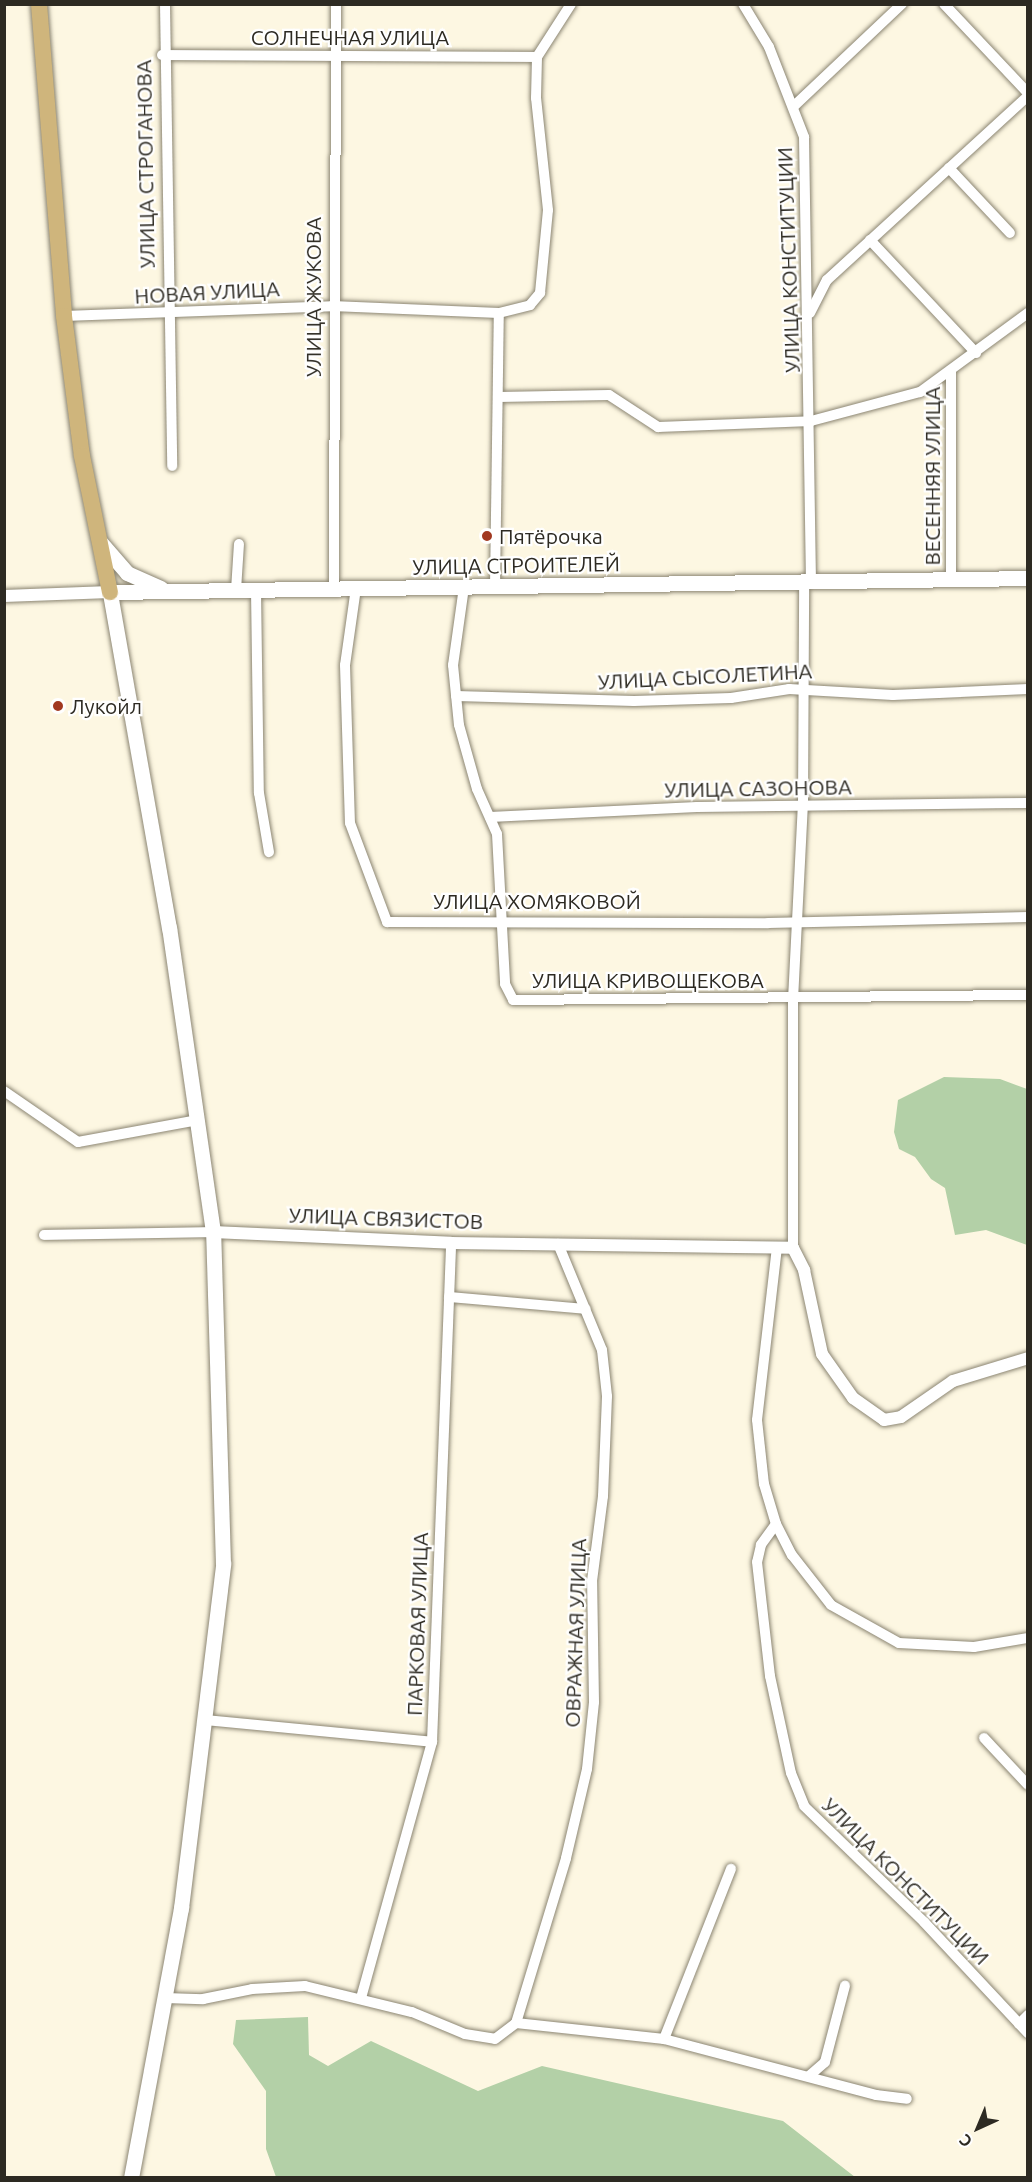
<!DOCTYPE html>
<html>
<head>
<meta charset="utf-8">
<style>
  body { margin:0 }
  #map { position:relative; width:1032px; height:2182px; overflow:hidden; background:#fdf7e2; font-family:Ubuntu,sans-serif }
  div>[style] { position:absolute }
  .forest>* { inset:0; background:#b3d0a7 }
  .roads { filter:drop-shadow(0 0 2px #8b8572) drop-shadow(0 0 2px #8b8572) }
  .minor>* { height:10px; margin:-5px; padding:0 5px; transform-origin:5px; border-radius:5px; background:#fff }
  .tertiary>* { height:12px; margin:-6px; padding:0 6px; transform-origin:6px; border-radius:6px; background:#fff }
  .secondary>* { height:15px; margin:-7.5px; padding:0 7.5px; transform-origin:7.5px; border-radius:7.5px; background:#fff }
  .primary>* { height:16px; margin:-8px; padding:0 8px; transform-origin:8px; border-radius:8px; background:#cfb57c }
  .dots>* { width:16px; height:16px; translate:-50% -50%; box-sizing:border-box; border:3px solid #fff; border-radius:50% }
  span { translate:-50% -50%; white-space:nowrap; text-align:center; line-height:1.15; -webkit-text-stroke:4.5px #fff; paint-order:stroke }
  .street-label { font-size:21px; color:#2d2a22 }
  .poi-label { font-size:21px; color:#2d2a22 }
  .left { translate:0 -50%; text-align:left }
  .frame { position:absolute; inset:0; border:6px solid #2d2a22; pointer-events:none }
  .north { position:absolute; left:948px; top:2098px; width:60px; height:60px; -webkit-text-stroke:4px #fff; paint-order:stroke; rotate:224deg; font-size:16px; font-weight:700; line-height:24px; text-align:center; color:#2d2a22 }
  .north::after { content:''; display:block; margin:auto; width:21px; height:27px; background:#2d2a22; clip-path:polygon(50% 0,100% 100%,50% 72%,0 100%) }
</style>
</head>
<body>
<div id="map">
  <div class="forest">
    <div style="clip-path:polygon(944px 1077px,1000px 1079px,1027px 1089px,1027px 1245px,986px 1230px,955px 1235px,945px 1188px,931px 1179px,915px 1157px,899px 1149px,894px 1132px,898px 1100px)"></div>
    <div style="clip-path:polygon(308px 2017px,309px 2055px,328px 2066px,371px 2041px,478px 2091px,542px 2066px,783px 2121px,855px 2177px,276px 2177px,266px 2149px,266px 2091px,233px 2044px,236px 2020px)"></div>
  </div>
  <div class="roads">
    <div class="minor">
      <div style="left:165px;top:4px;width:462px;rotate:89.1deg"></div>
      <div style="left:743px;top:4px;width:50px;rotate:58.8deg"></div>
      <div style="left:769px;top:47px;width:97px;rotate:68.7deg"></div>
      <div style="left:804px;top:137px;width:444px;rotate:89.1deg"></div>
      <div style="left:944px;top:4px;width:122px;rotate:46.7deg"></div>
      <div style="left:162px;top:55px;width:375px;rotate:0.3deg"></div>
      <div style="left:794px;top:106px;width:149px;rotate:-43.4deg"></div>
      <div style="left:949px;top:168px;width:89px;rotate:46.8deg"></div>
      <div style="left:870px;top:240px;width:155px;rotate:46.8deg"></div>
      <div style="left:810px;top:313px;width:37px;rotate:-63deg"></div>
      <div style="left:827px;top:280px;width:273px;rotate:-42.5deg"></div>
      <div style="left:64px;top:316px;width:268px;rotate:-2.1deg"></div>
      <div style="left:332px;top:306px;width:167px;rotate:2.4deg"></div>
      <div style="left:499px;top:313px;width:32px;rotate:-14deg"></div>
      <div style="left:530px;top:305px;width:16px;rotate:-50deg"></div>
      <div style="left:540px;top:293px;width:83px;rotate:-84.5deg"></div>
      <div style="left:548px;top:210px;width:113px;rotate:-96.1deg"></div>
      <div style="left:536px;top:98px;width:41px;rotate:-88.6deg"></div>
      <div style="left:537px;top:57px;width:63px;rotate:-57.3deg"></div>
      <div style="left:951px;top:372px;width:207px;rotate:90deg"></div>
      <div style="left:498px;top:397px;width:111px;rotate:-1deg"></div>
      <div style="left:609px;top:395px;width:59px;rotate:33.1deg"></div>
      <div style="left:658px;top:427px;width:153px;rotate:-2.2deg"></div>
      <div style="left:811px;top:421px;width:113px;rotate:-14.9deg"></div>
      <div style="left:920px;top:392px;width:134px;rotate:-36.2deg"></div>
      <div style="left:495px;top:586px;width:273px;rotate:-89.2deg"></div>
      <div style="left:464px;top:587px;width:79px;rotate:98deg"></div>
      <div style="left:453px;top:665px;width:60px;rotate:84.3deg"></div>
      <div style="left:459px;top:725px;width:66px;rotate:74.3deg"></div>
      <div style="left:477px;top:789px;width:49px;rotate:66deg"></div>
      <div style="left:497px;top:834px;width:150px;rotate:86.9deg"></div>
      <div style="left:505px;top:984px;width:18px;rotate:63deg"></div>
      <div style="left:513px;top:1000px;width:515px;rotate:-0.56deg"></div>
      <div style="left:356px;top:588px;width:78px;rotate:98.1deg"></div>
      <div style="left:345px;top:665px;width:158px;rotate:88.2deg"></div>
      <div style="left:350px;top:823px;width:106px;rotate:69.5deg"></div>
      <div style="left:387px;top:922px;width:381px;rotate:0.2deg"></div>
      <div style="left:768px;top:923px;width:260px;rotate:-1.3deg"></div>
      <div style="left:334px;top:589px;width:585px;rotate:-89.8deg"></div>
      <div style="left:236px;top:590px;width:46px;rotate:-86.3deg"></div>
      <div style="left:256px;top:590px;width:203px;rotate:89.2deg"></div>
      <div style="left:259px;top:793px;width:60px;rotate:80.4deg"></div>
      <div style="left:456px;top:696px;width:178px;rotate:1.6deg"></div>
      <div style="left:634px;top:701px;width:97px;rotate:-1.8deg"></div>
      <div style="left:731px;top:698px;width:59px;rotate:-8.8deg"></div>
      <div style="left:789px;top:689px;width:104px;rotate:3.3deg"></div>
      <div style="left:893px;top:695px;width:135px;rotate:-2.5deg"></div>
      <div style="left:490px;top:817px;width:207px;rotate:-2.8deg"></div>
      <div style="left:697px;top:807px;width:331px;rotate:-0.7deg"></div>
      <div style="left:4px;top:1091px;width:90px;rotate:34.6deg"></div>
      <div style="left:78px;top:1142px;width:122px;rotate:-10.4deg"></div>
      <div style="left:44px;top:1235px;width:169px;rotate:-1deg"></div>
      <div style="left:777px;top:1247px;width:174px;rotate:96.6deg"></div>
      <div style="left:757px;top:1420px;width:64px;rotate:83.8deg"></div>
      <div style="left:764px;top:1484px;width:42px;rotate:73.3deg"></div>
      <div style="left:776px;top:1524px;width:26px;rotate:126deg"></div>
      <div style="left:761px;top:1545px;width:17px;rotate:103deg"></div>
      <div style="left:757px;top:1562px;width:115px;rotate:83.5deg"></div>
      <div style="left:770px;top:1676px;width:99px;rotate:77.8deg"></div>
      <div style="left:791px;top:1773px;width:35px;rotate:68deg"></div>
      <div style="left:804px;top:1806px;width:167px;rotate:44deg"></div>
      <div style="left:924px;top:1922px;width:152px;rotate:46.9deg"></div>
      <div style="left:793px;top:1248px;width:248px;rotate:-90deg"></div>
      <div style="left:793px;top:1000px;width:195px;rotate:-87.1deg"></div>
      <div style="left:803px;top:805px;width:224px;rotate:-89.7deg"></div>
      <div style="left:449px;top:1297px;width:137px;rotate:5deg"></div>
      <div style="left:776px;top:1524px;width:35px;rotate:63deg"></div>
      <div style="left:792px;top:1555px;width:63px;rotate:52deg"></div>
      <div style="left:831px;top:1605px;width:78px;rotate:29.2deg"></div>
      <div style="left:899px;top:1643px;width:75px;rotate:3.1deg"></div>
      <div style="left:974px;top:1647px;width:55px;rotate:-9.5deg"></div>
      <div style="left:205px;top:1720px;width:228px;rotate:5.5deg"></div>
      <div style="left:984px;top:1738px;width:64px;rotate:46.9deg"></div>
      <div style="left:165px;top:1998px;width:38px;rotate:2deg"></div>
      <div style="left:203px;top:1999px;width:50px;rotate:-11.5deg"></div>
      <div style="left:252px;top:1989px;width:53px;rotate:-3.2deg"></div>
      <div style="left:305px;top:1986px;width:110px;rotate:13.7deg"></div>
      <div style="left:412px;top:2012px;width:57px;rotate:22.5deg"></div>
      <div style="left:465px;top:2034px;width:30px;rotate:9deg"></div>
      <div style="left:495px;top:2039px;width:26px;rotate:-37deg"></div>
      <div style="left:516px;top:2023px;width:149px;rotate:6.2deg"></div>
      <div style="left:664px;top:2039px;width:219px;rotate:14.8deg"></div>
      <div style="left:876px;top:2095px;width:31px;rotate:7deg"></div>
      <div style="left:361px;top:1998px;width:266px;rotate:-74.5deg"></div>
      <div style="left:432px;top:1742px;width:499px;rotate:-87.8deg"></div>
      <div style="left:516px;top:2023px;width:172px;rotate:-73.1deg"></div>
      <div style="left:566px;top:1858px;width:91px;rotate:-76.7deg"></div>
      <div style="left:587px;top:1769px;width:67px;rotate:-84deg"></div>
      <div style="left:594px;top:1702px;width:121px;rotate:-90.9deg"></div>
      <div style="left:592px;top:1581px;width:86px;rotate:-82.6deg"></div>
      <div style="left:603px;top:1496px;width:100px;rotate:-87.7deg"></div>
      <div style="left:607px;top:1396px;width:46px;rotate:-96.2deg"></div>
      <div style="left:602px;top:1350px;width:115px;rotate:-112.5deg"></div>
      <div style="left:1019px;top:2024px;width:13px;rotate:-45deg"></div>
      <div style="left:664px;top:2039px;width:183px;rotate:-68.5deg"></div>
      <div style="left:809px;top:2076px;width:21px;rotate:-41deg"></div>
      <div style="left:825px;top:2062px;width:79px;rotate:-75.3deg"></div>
    </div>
    <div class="tertiary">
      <div style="left:4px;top:596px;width:106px;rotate:-2.2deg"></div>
      <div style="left:213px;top:1232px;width:238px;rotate:2.6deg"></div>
      <div style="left:451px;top:1243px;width:342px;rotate:0.8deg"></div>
      <div style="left:793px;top:1248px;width:25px;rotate:63deg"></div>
      <div style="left:804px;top:1270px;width:86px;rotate:77.9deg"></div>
      <div style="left:822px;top:1354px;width:54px;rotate:54.8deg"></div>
      <div style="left:853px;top:1398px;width:38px;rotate:35deg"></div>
      <div style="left:884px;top:1420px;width:17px;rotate:-10deg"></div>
      <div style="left:901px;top:1417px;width:63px;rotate:-34.7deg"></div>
      <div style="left:953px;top:1381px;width:78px;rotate:-17deg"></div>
    </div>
    <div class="secondary">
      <div style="left:101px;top:543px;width:40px;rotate:49deg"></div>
      <div style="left:127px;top:573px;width:37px;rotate:24deg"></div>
      <div style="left:131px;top:2178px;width:275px;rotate:-79.5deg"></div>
      <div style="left:181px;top:1908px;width:347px;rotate:-83deg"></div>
      <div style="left:223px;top:1564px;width:332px;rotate:-91.7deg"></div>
      <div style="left:213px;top:1232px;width:307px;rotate:-98.2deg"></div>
      <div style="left:169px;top:928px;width:341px;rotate:-100deg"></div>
      <div style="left:110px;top:592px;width:918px;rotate:-0.87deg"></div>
    </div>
    <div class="primary">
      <div style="left:39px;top:4px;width:313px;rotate:85.4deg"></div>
      <div style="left:64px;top:316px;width:141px;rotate:82.7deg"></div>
      <div style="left:82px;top:456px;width:139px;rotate:78.4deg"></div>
    </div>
  </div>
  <div class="dots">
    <div style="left:487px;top:536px;background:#a13820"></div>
    <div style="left:58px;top:706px;background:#a13820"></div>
  </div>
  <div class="street-label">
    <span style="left:350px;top:37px">СОЛНЕЧНАЯ УЛИЦА</span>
    <span style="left:145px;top:164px;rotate:-91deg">УЛИЦА СТРОГАНОВА</span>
    <span style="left:788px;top:260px;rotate:-92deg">УЛИЦА КОНСТИТУЦИИ</span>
    <span style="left:207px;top:292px;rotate:-3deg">НОВАЯ УЛИЦА</span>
    <span style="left:313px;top:297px;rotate:-90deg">УЛИЦА ЖУКОВА</span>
    <span style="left:932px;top:476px;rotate:-90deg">ВЕСЕННЯЯ УЛИЦА</span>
    <span style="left:516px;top:565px;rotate:-1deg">УЛИЦА СТРОИТЕЛЕЙ</span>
    <span style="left:705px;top:676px;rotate:-3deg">УЛИЦА СЫСОЛЕТИНА</span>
    <span style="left:758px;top:788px;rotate:-1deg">УЛИЦА САЗОНОВА</span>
    <span style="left:537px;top:901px">УЛИЦА ХОМЯКОВОЙ</span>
    <span style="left:648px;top:980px">УЛИЦА КРИВОЩЕКОВА</span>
    <span style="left:386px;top:1218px;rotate:2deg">УЛИЦА СВЯЗИСТОВ</span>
    <span style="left:417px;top:1624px;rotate:-88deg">ПАРКОВАЯ УЛИЦА</span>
    <span style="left:575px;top:1633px;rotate:-88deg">ОВРАЖНАЯ УЛИЦА</span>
    <span style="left:906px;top:1881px;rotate:45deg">УЛИЦА КОНСТИТУЦИИ</span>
  </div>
  <div class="poi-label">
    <span class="left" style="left:499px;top:536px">Пятёрочка</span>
    <span class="left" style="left:70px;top:706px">Лукойл</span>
  </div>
  <div class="frame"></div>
  <div class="north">С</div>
</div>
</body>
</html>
